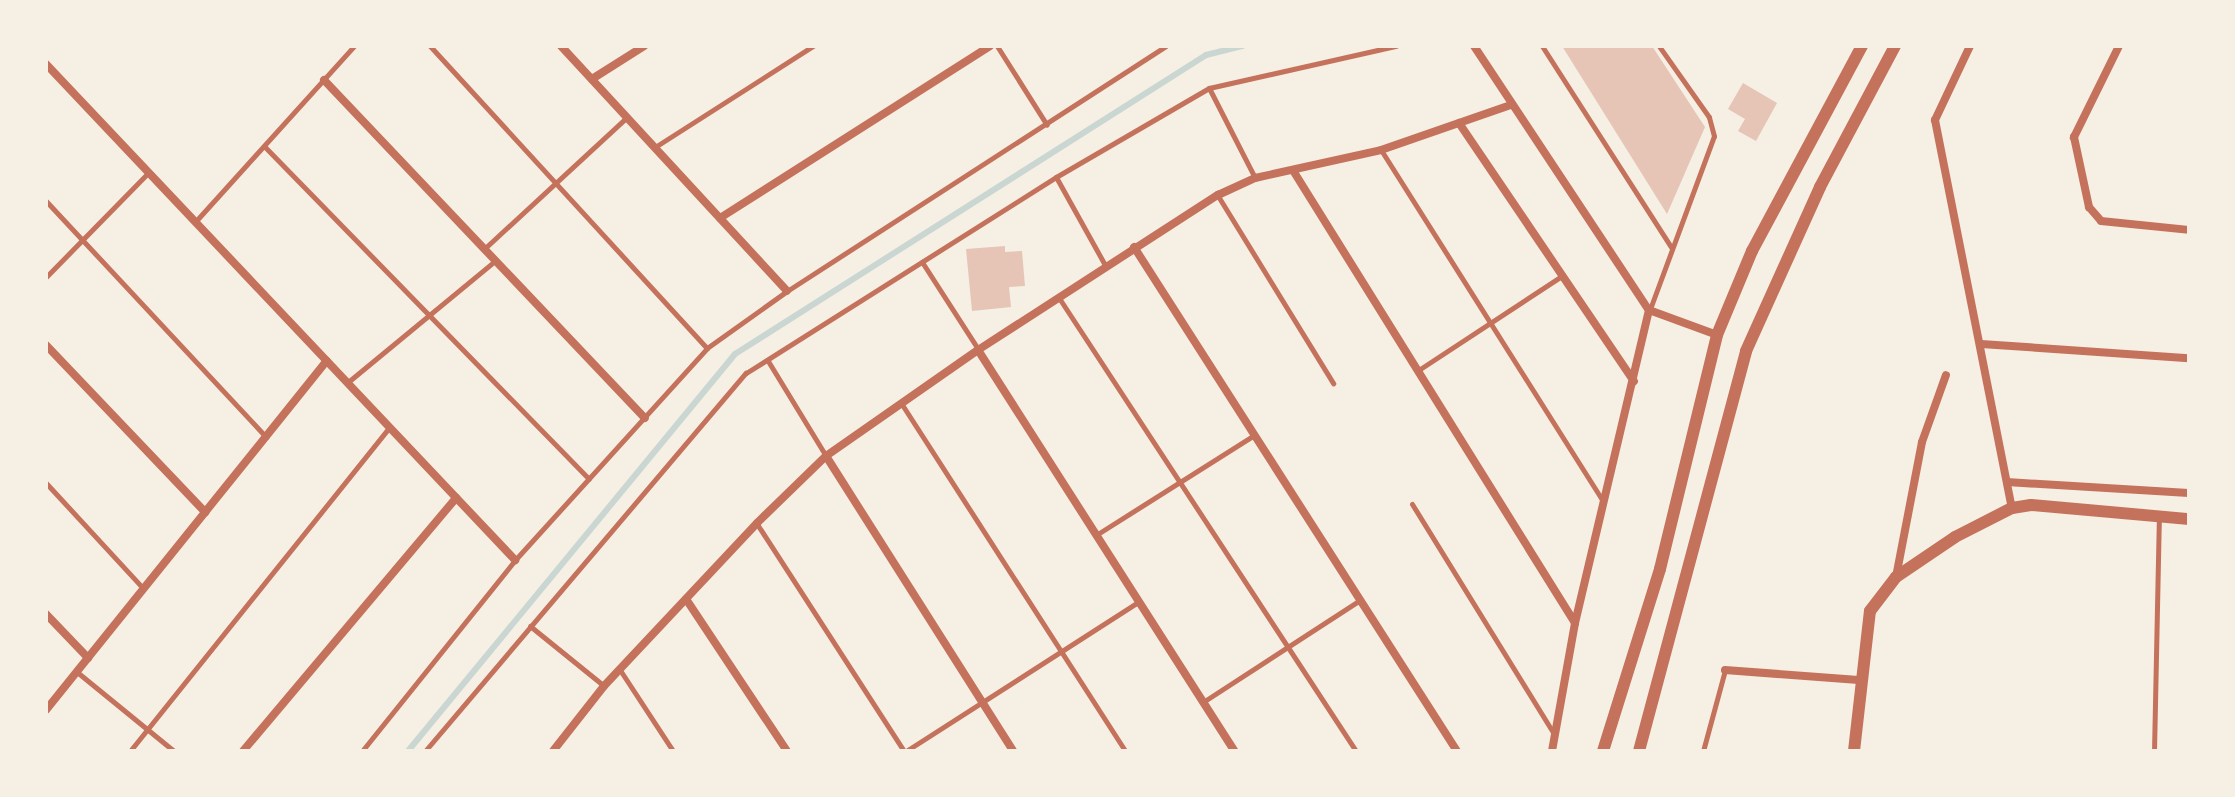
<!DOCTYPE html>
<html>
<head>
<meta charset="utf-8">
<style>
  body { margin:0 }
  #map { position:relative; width:2235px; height:797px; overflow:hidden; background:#f6efe4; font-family:"DejaVu Sans",sans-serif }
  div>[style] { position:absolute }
  .stream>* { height:6px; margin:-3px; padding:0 3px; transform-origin:3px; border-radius:3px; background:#c9d6d2 }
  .building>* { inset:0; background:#e6c5b7 }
  .service>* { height:5px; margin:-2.5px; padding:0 2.5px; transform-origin:2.5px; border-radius:2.5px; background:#c5725c }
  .minor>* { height:8px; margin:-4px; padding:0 4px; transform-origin:4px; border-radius:4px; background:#c5725c }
  .tertiary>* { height:12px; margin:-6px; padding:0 6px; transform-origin:6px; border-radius:6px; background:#c5725c }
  span { translate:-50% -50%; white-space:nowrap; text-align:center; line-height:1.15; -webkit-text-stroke:8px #f6efe4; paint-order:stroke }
  .frame { position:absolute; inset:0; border:48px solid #f6efe4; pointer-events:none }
</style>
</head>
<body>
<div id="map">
  <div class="stream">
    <div style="left:408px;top:751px;width:514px;rotate:-50.52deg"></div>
    <div style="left:735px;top:354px;width:558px;rotate:-32.41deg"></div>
    <div style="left:1206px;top:55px;width:38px;rotate:-14deg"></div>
  </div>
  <div class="building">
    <div style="clip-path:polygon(1562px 46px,1652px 46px,1705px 127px,1667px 214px)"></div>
    <div style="clip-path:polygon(1743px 83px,1777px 103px,1756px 141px,1738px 131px,1745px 119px,1728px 109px)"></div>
    <div style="clip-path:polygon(1005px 246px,1005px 252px,1022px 251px,1025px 286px,1009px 287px,1011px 307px,972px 311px,966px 249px)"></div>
  </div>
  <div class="service">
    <div style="left:430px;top:46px;width:410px;rotate:47.5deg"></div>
    <div style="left:997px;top:46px;width:93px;rotate:57.7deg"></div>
    <div style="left:1542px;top:46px;width:239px;rotate:57.3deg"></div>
    <div style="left:1209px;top:88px;width:101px;rotate:62.9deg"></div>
    <div style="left:264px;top:146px;width:465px;rotate:45.7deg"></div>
    <div style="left:655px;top:147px;width:188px;rotate:-32.6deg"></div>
    <div style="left:1381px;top:150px;width:415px;rotate:57.7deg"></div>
    <div style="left:1056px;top:177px;width:103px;rotate:60.9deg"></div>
    <div style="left:1218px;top:196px;width:220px;rotate:58.4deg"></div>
    <div style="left:46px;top:201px;width:323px;rotate:47deg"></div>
    <div style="left:195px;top:222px;width:237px;rotate:-47.9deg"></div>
    <div style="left:484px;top:249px;width:193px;rotate:-42.7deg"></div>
    <div style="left:922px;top:262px;width:103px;rotate:57.2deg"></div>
    <div style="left:46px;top:277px;width:146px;rotate:-45.6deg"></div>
    <div style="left:1059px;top:298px;width:542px;rotate:56.75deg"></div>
    <div style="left:1650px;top:309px;width:184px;rotate:-69.7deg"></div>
    <div style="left:1714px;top:136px;width:20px;rotate:-105deg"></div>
    <div style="left:1709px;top:117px;width:87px;rotate:-125.2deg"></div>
    <div style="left:768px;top:361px;width:111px;rotate:58.6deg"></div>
    <div style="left:1417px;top:371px;width:171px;rotate:-33.3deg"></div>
    <div style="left:348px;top:382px;width:190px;rotate:-39.5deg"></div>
    <div style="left:901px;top:403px;width:414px;rotate:57.2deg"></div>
    <div style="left:46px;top:483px;width:143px;rotate:47.3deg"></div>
    <div style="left:1412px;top:504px;width:270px;rotate:58.3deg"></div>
    <div style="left:757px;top:524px;width:270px;rotate:57.1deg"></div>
    <div style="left:1096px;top:535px;width:187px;rotate:-32.3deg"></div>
    <div style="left:530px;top:626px;width:95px;rotate:39deg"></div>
    <div style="left:620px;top:670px;width:97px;rotate:56.8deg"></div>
    <div style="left:77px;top:672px;width:125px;rotate:39.2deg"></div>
    <div style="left:1203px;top:702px;width:187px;rotate:-33deg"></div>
    <div style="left:130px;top:751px;width:414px;rotate:-51.3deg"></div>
    <div style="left:362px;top:751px;width:245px;rotate:-51.3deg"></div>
    <div style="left:515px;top:560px;width:286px;rotate:-47.8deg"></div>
    <div style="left:707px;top:348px;width:98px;rotate:-35.5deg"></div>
    <div style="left:787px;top:291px;width:451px;rotate:-32.9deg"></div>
    <div style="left:425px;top:751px;width:496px;rotate:-49.7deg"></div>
    <div style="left:746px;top:373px;width:367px;rotate:-32.3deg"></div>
    <div style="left:1056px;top:177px;width:177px;rotate:-30.2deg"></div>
    <div style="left:1209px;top:88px;width:192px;rotate:-12.7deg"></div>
    <div style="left:906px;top:751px;width:276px;rotate:-32.7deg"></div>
    <div style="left:1703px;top:751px;width:84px;rotate:-74.8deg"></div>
    <div style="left:2154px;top:751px;width:235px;rotate:-88.8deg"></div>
  </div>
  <div class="minor">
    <div style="left:561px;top:46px;width:333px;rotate:47.3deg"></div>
    <div style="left:1474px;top:46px;width:317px;rotate:56.5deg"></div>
    <div style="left:1649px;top:310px;width:72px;rotate:20.2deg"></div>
    <div style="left:1970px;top:46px;width:82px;rotate:115.3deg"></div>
    <div style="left:1935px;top:120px;width:396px;rotate:78.8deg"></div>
    <div style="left:2119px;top:46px;width:102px;rotate:116.3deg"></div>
    <div style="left:2074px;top:137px;width:72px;rotate:77.9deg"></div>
    <div style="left:2089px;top:207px;width:18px;rotate:49deg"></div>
    <div style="left:2101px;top:221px;width:88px;rotate:5.8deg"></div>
    <div style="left:46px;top:64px;width:683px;rotate:46.6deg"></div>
    <div style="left:592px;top:79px;width:62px;rotate:-32.4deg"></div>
    <div style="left:324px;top:80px;width:466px;rotate:46.5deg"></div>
    <div style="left:1459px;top:123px;width:312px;rotate:55.9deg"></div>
    <div style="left:1294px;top:172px;width:531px;rotate:58.07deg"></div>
    <div style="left:720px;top:218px;width:320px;rotate:-32.5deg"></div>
    <div style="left:1134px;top:247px;width:599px;rotate:57.35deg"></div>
    <div style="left:1981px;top:344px;width:208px;rotate:3.9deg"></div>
    <div style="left:46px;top:345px;width:231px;rotate:46.4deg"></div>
    <div style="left:978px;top:350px;width:476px;rotate:57.4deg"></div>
    <div style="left:826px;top:456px;width:349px;rotate:57.6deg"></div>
    <div style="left:2007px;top:482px;width:182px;rotate:3.5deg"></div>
    <div style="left:1896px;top:577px;width:137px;rotate:-79.1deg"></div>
    <div style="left:1922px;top:442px;width:71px;rotate:-70.3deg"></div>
    <div style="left:686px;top:599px;width:182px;rotate:56.4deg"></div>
    <div style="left:46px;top:614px;width:61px;rotate:46.3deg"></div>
    <div style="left:1725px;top:670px;width:134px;rotate:4.3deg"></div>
    <div style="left:46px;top:710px;width:448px;rotate:-51.2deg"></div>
    <div style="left:243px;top:751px;width:331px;rotate:-49.9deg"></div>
    <div style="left:553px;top:751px;width:83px;rotate:-51.9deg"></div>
    <div style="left:604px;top:686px;width:224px;rotate:-46.8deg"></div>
    <div style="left:757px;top:523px;width:96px;rotate:-44.2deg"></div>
    <div style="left:826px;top:456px;width:185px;rotate:-34.9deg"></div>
    <div style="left:978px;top:350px;width:286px;rotate:-32.9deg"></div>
    <div style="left:1218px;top:195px;width:41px;rotate:-24.7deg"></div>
    <div style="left:1255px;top:178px;width:129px;rotate:-12.5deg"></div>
    <div style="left:1381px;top:150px;width:138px;rotate:-19.1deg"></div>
    <div style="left:1552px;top:751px;width:130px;rotate:-79.8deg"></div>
    <div style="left:1575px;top:623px;width:322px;rotate:-76.7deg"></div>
  </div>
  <div class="tertiary">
    <div style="left:1603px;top:751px;width:191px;rotate:-72.6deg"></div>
    <div style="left:1660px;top:569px;width:241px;rotate:-76.3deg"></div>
    <div style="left:1717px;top:335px;width:91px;rotate:-67.4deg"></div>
    <div style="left:1752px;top:251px;width:233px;rotate:-61.8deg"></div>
    <div style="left:1639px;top:751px;width:414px;rotate:-75deg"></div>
    <div style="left:1746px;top:351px;width:180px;rotate:-65.7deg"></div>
    <div style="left:1820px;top:187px;width:160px;rotate:-62deg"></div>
    <div style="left:1854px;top:751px;width:141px;rotate:-83.5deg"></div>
    <div style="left:1870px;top:611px;width:43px;rotate:-52.6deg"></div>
    <div style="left:1896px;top:577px;width:71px;rotate:-34.1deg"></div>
    <div style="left:1955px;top:537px;width:64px;rotate:-27deg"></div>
    <div style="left:2012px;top:508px;width:19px;rotate:-9deg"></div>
    <div style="left:2031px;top:505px;width:159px;rotate:5.1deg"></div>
  </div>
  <div class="frame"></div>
</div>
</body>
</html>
